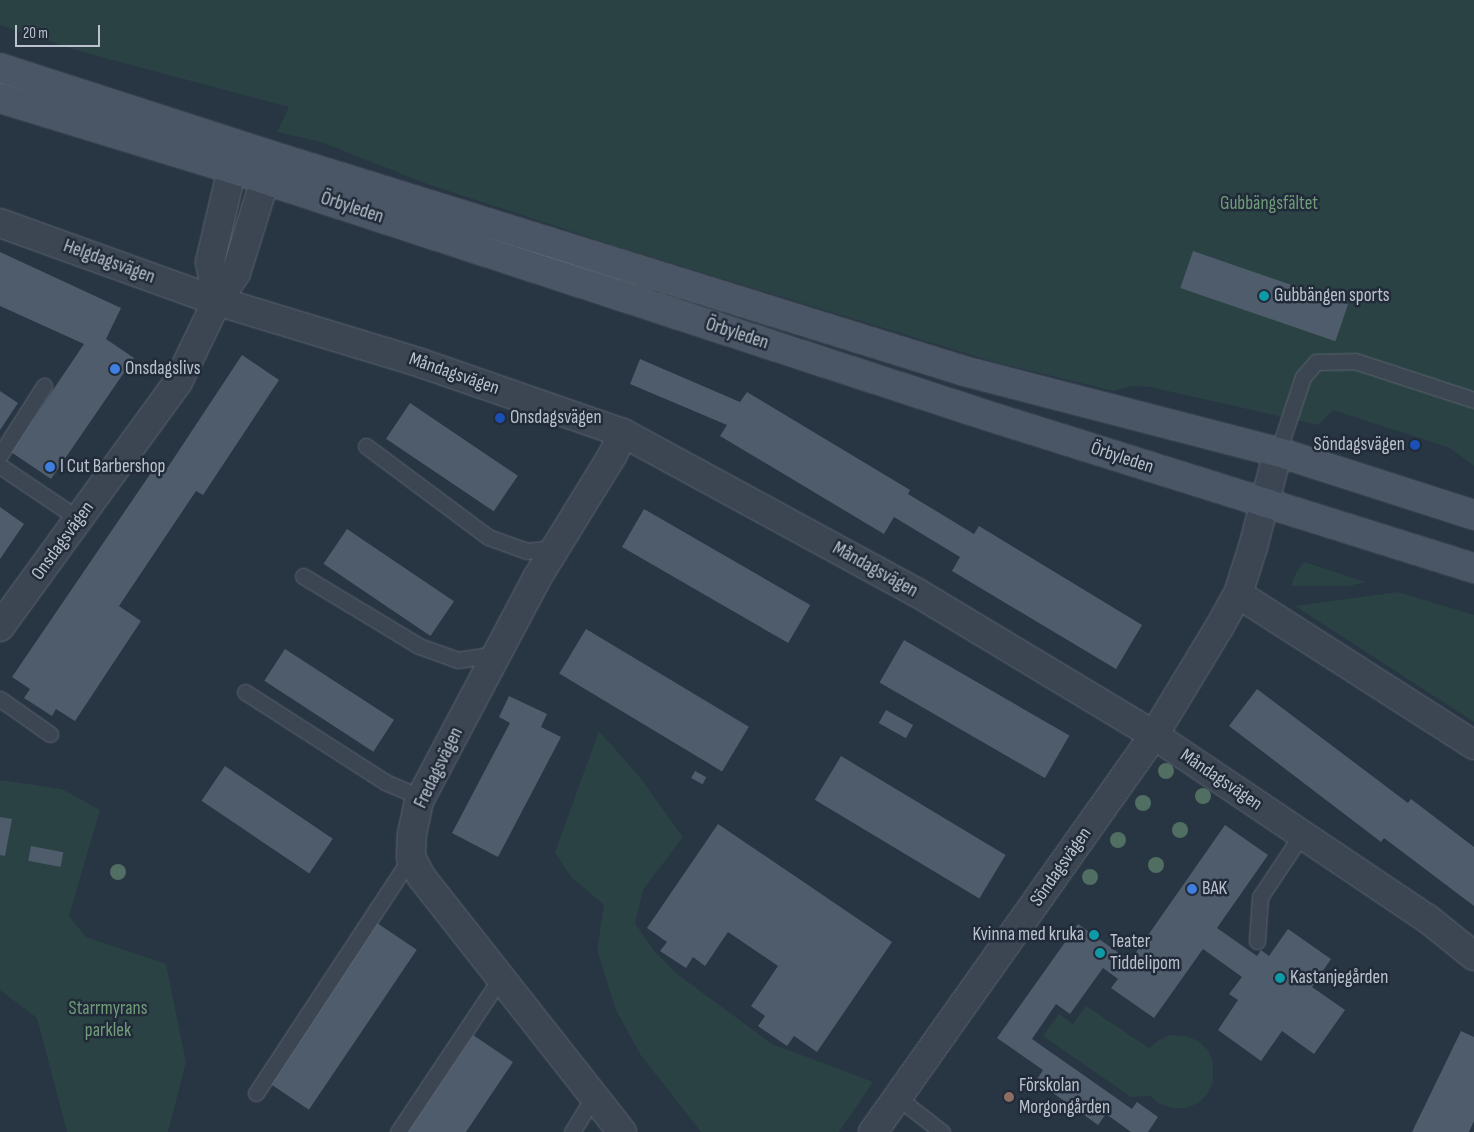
<!DOCTYPE html>
<html>
<head>
<meta charset="utf-8">
<style>
  body { margin:0 }
  #map { position:relative; width:1474px; height:1132px; overflow:hidden; background:#283543; font-family:"Sofia Sans Condensed",sans-serif }
  div>[style] { position:absolute }
  .green>* { inset:0; background:#2a4244 }
  .building>* { inset:0; background:#4e5c6c; transform-origin:0 0 }
  .roads { filter:drop-shadow(0 0 1px #5b6470) drop-shadow(0 0 1px #5b6470) }
  .service>* { height:15px; margin:-7.5px; padding:0 7.5px; transform-origin:7.5px; border-radius:7.5px; background:#3c4653 }
  .minor>* { height:28px; margin:-14px; padding:0 14px; transform-origin:14px; border-radius:14px; background:#3c4653 }
  .secondary>* { height:28px; margin:-14px; padding:0 14px; transform-origin:14px; border-radius:14px; background:#4a5666 }
  .trees>* { width:16px; height:16px; margin:-8px; border-radius:50%; background:#506e61 }
  .dots>* { width:14px; height:14px; translate:-50% -50%; box-sizing:border-box; border:2px solid #212b39; border-radius:50% }
  span { translate:-50% -50%; white-space:nowrap; text-align:center; line-height:1.15; -webkit-text-stroke:5px #212b39; paint-order:stroke }
  .park-label { font-size:19px; color:#719d79 }
  .street-label { font-size:19px; color:#bac2cd }
  .poi-label { font-size:19px; color:#bac2cd }
  .left { translate:0 -50%; text-align:left }
  .right { translate:-100% -50%; text-align:right }
  .scale { position:absolute; left:15px; top:25px; width:85px; height:22px; box-sizing:border-box; border:2px solid #bac2cd; border-top:0; padding-left:6px; font-size:15px; line-height:18px; white-space:nowrap; color:#bac2cd; -webkit-text-stroke:4px #212b39; paint-order:stroke }
</style>
</head>
<body>
<div id="map">
  <div class="green">
    <div style="clip-path:polygon(0 0,1474px 0,1474px 466px,1450px 448px,1333px 410px,1318px 425px,1150px 387px,1131px 386px,1113px 391px,991px 361px,616px 246px,430px 185px,321px 142px,277px 132px,289px 107px,86px 53px,0 25px)"></div>
    <div style="clip-path:polygon(1304px 562px,1366px 582px,1349px 586px,1291px 586px,1296px 573px)"></div>
    <div style="clip-path:polygon(1398px 592px,1474px 615px,1474px 722px,1295px 606px)"></div>
    <div style="clip-path:polygon(599px 731px,640px 777px,683px 837px,643px 890px,635px 923px,654px 951px,677px 974px,772px 1044px,873px 1082px,839px 1132px,701px 1132px,640px 1054px,616px 1010px,597px 950px,604px 905px,571px 877px,555px 852px)"></div>
    <div style="clip-path:polygon(0 780px,62px 789px,100px 810px,69px 916px,86px 937px,166px 964px,186px 1062px,168px 1132px,67px 1132px,37px 1018px,0 990px)"></div>
    <div style="clip-path:polygon(1086px 1006px,1149px 1048px,1159px 1040px,1171px 1035px,1186px 1036px,1198px 1041px,1208px 1050px,1213px 1061px,1213px 1082px,1207px 1094px,1198px 1103px,1186px 1108px,1172px 1108px,1160px 1104px,1150px 1096px,1131px 1097px,1043px 1036px,1059px 1014px,1073px 1024px)"></div>
  </div>
  <div class="building">
    <div style="left:1193px;top:251px;width:164px;height:39px;rotate:19deg"></div>
    <div style="clip-path:polygon(0 252px,121px 308px,106px 339px,134px 358px,51px 479px,11px 452px,84px 344px,0 306px)"></div>
    <div style="clip-path:polygon(242px 355px,279px 380px,203px 495px,196px 491px,119px 606px,141px 621px,75px 721px,56px 709px,52px 716px,24px 698px,30px 689px,12px 677px,157px 464px,166px 470px)"></div>
    <div style="clip-path:polygon(640px 359px,740px 402px,747px 392px,910px 490px,908px 494px,974px 534px,979px 526px,1142px 625px,1116px 669px,952px 571px,960px 557px,894px 517px,884px 534px,720px 436px,727px 425px,630px 384px)"></div>
    <div style="clip-path:polygon(0 391px,18px 403px,0 430px)"></div>
    <div style="left:410px;top:403px;width:130px;height:43px;rotate:34deg"></div>
    <div style="clip-path:polygon(0 507px,24px 524px,0 559px)"></div>
    <div style="left:644px;top:509px;width:192px;height:44px;rotate:30deg"></div>
    <div style="left:347px;top:529px;width:129px;height:42px;rotate:34deg"></div>
    <div style="left:586px;top:629px;width:190px;height:52px;rotate:31deg"></div>
    <div style="left:904px;top:640px;width:191px;height:49px;rotate:30deg"></div>
    <div style="left:285px;top:649px;width:130px;height:38px;rotate:33deg"></div>
    <div style="clip-path:polygon(1257px 689px,1408px 803px,1411px 799px,1474px 847px,1474px 906px,1384px 838px,1381px 842px,1229px 726px)"></div>
    <div style="clip-path:polygon(509px 696px,547px 714px,541px 727px,561px 737px,498px 857px,452px 833px,510px 723px,499px 717px)"></div>
    <div style="left:886px;top:710px;width:31px;height:15px;rotate:29deg"></div>
    <div style="left:841px;top:756px;width:192px;height:51px;rotate:31deg"></div>
    <div style="left:225px;top:766px;width:130px;height:42px;rotate:34deg"></div>
    <div style="left:695px;top:771px;width:13px;height:8px;rotate:29deg"></div>
    <div style="clip-path:polygon(0 817px,12px 819px,5px 856px,0 855px)"></div>
    <div style="clip-path:polygon(718px 824px,892px 942px,817px 1052px,794px 1036px,787px 1046px,758px 1026px,765px 1016px,751px 1006px,778px 966px,728px 932px,705px 966px,693px 957px,686px 968px,660px 951px,667px 942px,647px 928px)"></div>
    <div style="clip-path:polygon(1225px 825px,1268px 855px,1217px 928px,1257px 956px,1261px 950px,1269px 956px,1288px 929px,1331px 959px,1312px 987px,1345px 1010px,1314px 1054px,1282px 1031px,1261px 1061px,1218px 1030px,1238px 1000px,1229px 994px,1242px 977px,1203px 949px,1154px 1018px,1111px 988px,1118px 979px,1103px 968px,1070px 1014px,1056px 1004px,1032px 1039px,1132px 1109px,1137px 1102px,1158px 1117px,1148px 1132px,1131px 1132px,1106px 1114px,1098px 1125px,1036px 1081px,1043px 1070px,997px 1038px,1078px 924px,1130px 961px)"></div>
    <div style="left:31px;top:846px;width:33px;height:15px;rotate:11deg"></div>
    <div style="left:377px;top:923px;width:48px;height:193px;rotate:34deg"></div>
    <div style="clip-path:polygon(1461px 1031px,1474px 1037px,1474px 1121px,1469px 1132px,1412px 1132px)"></div>
    <div style="clip-path:polygon(473px 1035px,513px 1062px,466px 1132px,407px 1132px)"></div>
  </div>
  <div class="roads">
    <div class="service">
      <div style="left:366px;top:446px;width:152px;rotate:36.7deg"></div>
      <div style="left:488px;top:537px;width:41px;rotate:19.7deg"></div>
      <div style="left:527px;top:551px;width:28px;rotate:-6deg"></div>
      <div style="left:1278px;top:452px;width:79px;rotate:-71.6deg"></div>
      <div style="left:1303px;top:377px;width:20px;rotate:-49deg"></div>
      <div style="left:1316px;top:362px;width:39px;rotate:-1deg"></div>
      <div style="left:1355px;top:361px;width:125px;rotate:18.1deg"></div>
      <div style="left:0;top:455px;width:82px;rotate:-57.5deg"></div>
      <div style="left:0;top:466px;width:95px;rotate:33.9deg"></div>
      <div style="left:303px;top:576px;width:135px;rotate:31.1deg"></div>
      <div style="left:419px;top:646px;width:41px;rotate:19.7deg"></div>
      <div style="left:458px;top:660px;width:39px;rotate:-9deg"></div>
      <div style="left:245px;top:692px;width:166px;rotate:32.7deg"></div>
      <div style="left:385px;top:782px;width:28px;rotate:23deg"></div>
      <div style="left:411px;top:793px;width:11px;rotate:10deg"></div>
      <div style="left:0;top:699px;width:61px;rotate:35deg"></div>
      <div style="left:1257px;top:941px;width:44px;rotate:-86.1deg"></div>
      <div style="left:1260px;top:897px;width:76px;rotate:-56.3deg"></div>
      <div style="left:256px;top:1093px;width:282px;rotate:-56.7deg"></div>
      <div style="left:897px;top:1097px;width:57px;rotate:37.9deg"></div>
      <div style="left:398px;top:1132px;width:184px;rotate:-56.3deg"></div>
      <div style="left:572px;top:1132px;width:42px;rotate:-58.6deg"></div>
    </div>
    <div class="minor">
      <div style="left:0;top:223px;width:231px;rotate:19.8deg"></div>
      <div style="left:217px;top:301px;width:213px;rotate:16.9deg"></div>
      <div style="left:421px;top:363px;width:214px;rotate:19.1deg"></div>
      <div style="left:623px;top:433px;width:333px;rotate:28.5deg"></div>
      <div style="left:916px;top:592px;width:278px;rotate:31deg"></div>
      <div style="left:1154px;top:735px;width:330px;rotate:33.9deg"></div>
      <div style="left:1428px;top:919px;width:59px;rotate:38.8deg"></div>
      <div style="left:217px;top:301px;width:40px;rotate:-100deg"></div>
      <div style="left:210px;top:262px;width:96px;rotate:-76.7deg"></div>
      <div style="left:1238px;top:594px;width:280px;rotate:32.6deg"></div>
      <div style="left:0;top:627px;width:303px;rotate:-54deg"></div>
      <div style="left:178px;top:382px;width:90px;rotate:-64.3deg"></div>
      <div style="left:217px;top:301px;width:34px;rotate:-56deg"></div>
      <div style="left:236px;top:273px;width:97px;rotate:-72.7deg"></div>
      <div style="left:622px;top:1132px;width:323px;rotate:-128.2deg"></div>
      <div style="left:422px;top:878px;width:24px;rotate:-118deg"></div>
      <div style="left:411px;top:857px;width:23px;rotate:-88deg"></div>
      <div style="left:412px;top:834px;width:34px;rotate:-78deg"></div>
      <div style="left:419px;top:801px;width:252px;rotate:-62.1deg"></div>
      <div style="left:537px;top:578px;width:143px;rotate:-58.4deg"></div>
      <div style="left:612px;top:456px;width:25px;rotate:-64deg"></div>
      <div style="left:873px;top:1132px;width:486px;rotate:-54.7deg"></div>
      <div style="left:1154px;top:735px;width:127px;rotate:-58.8deg"></div>
      <div style="left:1220px;top:626px;width:37px;rotate:-61deg"></div>
      <div style="left:1238px;top:594px;width:49px;rotate:-72.3deg"></div>
      <div style="left:1253px;top:547px;width:98px;rotate:-75.3deg"></div>
    </div>
    <div class="secondary">
      <div style="left:0;top:68px;width:283px;rotate:17.9deg"></div>
      <div style="left:269px;top:155px;width:728px;rotate:17.26deg"></div>
      <div style="left:964px;top:371px;width:324px;rotate:14.5deg"></div>
      <div style="left:1278px;top:452px;width:206px;rotate:17.8deg"></div>
      <div style="left:0;top:98px;width:243px;rotate:17deg"></div>
      <div style="left:232px;top:169px;width:806px;rotate:18.08deg"></div>
      <div style="left:998px;top:419px;width:499px;rotate:17.4deg"></div>
    </div>
  </div>
  <div class="trees">
    <div style="left:1166px;top:771px"></div>
    <div style="left:1203px;top:796px"></div>
    <div style="left:1143px;top:803px"></div>
    <div style="left:1180px;top:830px"></div>
    <div style="left:1118px;top:840px"></div>
    <div style="left:1156px;top:865px"></div>
    <div style="left:118px;top:872px"></div>
    <div style="left:1090px;top:877px"></div>
  </div>
  <div class="dots">
    <div style="left:1264px;top:296px;background:#0f9aa8"></div>
    <div style="left:115px;top:369px;background:#3f7fe0"></div>
    <div style="left:500px;top:418px;background:#1a4fb4"></div>
    <div style="left:1415px;top:445px;background:#1a4fb4"></div>
    <div style="left:50px;top:467px;background:#3f7fe0"></div>
    <div style="left:1192px;top:889px;background:#3f7fe0"></div>
    <div style="left:1094px;top:935px;background:#0f9aa8"></div>
    <div style="left:1100px;top:953px;background:#0f9aa8"></div>
    <div style="left:1280px;top:978px;background:#0f9aa8"></div>
    <div style="left:1009px;top:1097px;background:#8d6e63"></div>
  </div>
  <div class="park-label">
    <span style="left:1269px;top:204px">Gubbängsfältet</span>
    <span style="left:108px;top:1020px">Starrmyrans<br>parklek</span>
  </div>
  <div class="street-label">
    <span style="left:352px;top:208px;rotate:18deg">Örbyleden</span>
    <span style="left:109px;top:262px;rotate:20deg">Helgdagsvägen</span>
    <span style="left:737px;top:334px;rotate:18deg">Örbyleden</span>
    <span style="left:454px;top:374px;rotate:19deg">Måndagsvägen</span>
    <span style="left:1122px;top:458px;rotate:18deg">Örbyleden</span>
    <span style="left:63px;top:541px;rotate:-54deg">Onsdagsvägen</span>
    <span style="left:875px;top:570px;rotate:29deg">Måndagsvägen</span>
    <span style="left:439px;top:768px;rotate:-64deg">Fredagsvägen</span>
    <span style="left:1221px;top:780px;rotate:34deg">Måndagsvägen</span>
    <span style="left:1061px;top:867px;rotate:-55deg">Söndagsvägen</span>
  </div>
  <div class="poi-label">
    <span class="left" style="left:1274px;top:296px">Gubbängen sports</span>
    <span class="left" style="left:125px;top:369px">Onsdagslivs</span>
    <span class="left" style="left:510px;top:418px">Onsdagsvägen</span>
    <span class="right" style="left:1405px;top:445px">Söndagsvägen</span>
    <span class="left" style="left:60px;top:467px">I Cut Barbershop</span>
    <span class="left" style="left:1202px;top:889px">BAK</span>
    <span class="right" style="left:1084px;top:935px">Kvinna med kruka</span>
    <span class="left" style="left:1110px;top:953px">Teater<br>Tiddelipom</span>
    <span class="left" style="left:1290px;top:978px">Kastanjegården</span>
    <span class="left" style="left:1019px;top:1097px">Förskolan<br>Morgongården</span>
  </div>
  <div class="scale">20 m</div>
</div>
</body>
</html>
